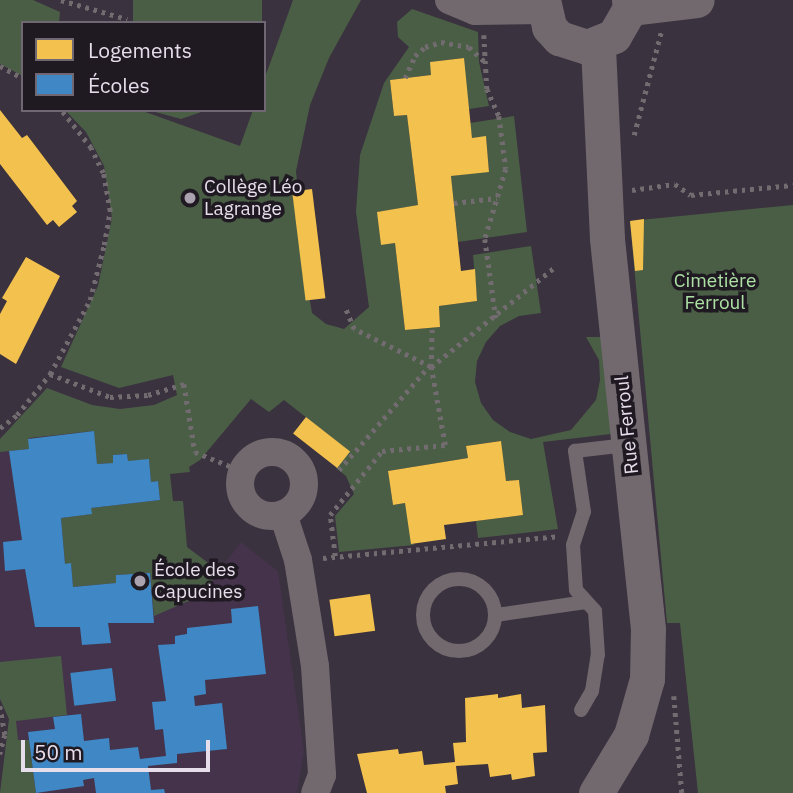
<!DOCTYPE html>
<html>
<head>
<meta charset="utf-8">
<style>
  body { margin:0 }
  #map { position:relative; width:793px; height:793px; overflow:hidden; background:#3a323e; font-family:"IBM Plex Sans",sans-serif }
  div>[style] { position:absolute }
  .built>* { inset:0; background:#44334b }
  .green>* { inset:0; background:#4a5e46; transform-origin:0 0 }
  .homes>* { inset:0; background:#f2c14e; transform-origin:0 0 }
  .schools>* { inset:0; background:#3f88c5; transform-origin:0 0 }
  .path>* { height:4.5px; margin-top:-2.25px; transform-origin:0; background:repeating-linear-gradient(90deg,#726c70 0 3.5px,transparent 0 8.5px) }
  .service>* { height:14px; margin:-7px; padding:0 7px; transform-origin:7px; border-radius:7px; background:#71696e }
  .service>.ring { margin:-7px; padding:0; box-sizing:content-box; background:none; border:14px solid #71696e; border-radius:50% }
  .minor>* { height:28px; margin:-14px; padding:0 14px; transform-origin:14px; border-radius:14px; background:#71696e }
  .minor>.ring { margin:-14px; padding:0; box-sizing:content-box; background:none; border:28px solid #71696e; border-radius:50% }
  .tertiary>* { height:35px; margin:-17.5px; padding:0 17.5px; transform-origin:17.5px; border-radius:17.5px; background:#71696e }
  .dots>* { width:19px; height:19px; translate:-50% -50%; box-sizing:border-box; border:4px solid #1f1922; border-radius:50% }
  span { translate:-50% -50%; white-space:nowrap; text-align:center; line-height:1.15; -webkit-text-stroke:7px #1f1922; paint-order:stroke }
  .poi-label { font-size:19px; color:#e7deeb }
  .left { translate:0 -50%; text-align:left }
  .park-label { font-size:19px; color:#ade1a4 }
  .street-label { font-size:19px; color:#e7deeb }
  .legend { position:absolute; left:21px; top:21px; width:245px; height:91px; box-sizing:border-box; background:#1f1922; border:2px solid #6f6872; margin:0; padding:9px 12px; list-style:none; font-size:21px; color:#e7deeb }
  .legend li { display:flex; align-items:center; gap:14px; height:35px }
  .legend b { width:35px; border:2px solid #6f6872 }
  .scale { position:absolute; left:21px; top:740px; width:189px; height:32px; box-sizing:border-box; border:4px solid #e7deeb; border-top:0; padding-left:9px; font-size:21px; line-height:24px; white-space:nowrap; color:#e7deeb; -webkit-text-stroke:5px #1f1922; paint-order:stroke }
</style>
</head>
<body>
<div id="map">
  <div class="built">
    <div style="clip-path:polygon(47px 388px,92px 405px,120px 409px,154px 405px,177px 395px,190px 472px,170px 474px,173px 501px,183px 501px,187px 548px,219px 571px,241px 542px,278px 571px,304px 751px,297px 793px,0 793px,9px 719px,0 699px,0 439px)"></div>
  </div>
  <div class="green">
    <div style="clip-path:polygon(0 0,33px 0,60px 12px,59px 23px,23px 23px,23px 76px,0 64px)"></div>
    <div style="left:133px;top:0;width:129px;height:24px"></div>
    <div style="clip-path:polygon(293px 0,361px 0,329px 58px,310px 105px,296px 171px,298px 191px,292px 192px,312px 313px,326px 324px,344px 329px,369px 307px,356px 212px,360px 155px,384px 83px,409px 47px,398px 37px,397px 22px,412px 9px,478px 32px,479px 62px,489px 106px,469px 109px,463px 58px,431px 62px,431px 75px,390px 80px,394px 116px,407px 115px,418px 205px,378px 212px,381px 245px,395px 243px,405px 330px,440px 327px,439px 306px,477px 301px,473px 255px,531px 246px,541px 313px,519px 316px,500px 326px,486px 342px,477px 361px,475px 382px,481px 403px,493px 420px,510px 432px,531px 439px,571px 430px,596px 400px,600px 380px,599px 360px,586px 337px,602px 337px,611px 434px,543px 442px,558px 529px,478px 538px,476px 521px,523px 515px,519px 480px,506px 481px,500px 441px,466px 446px,468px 458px,388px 471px,393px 505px,405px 503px,414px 545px,339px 552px,335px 516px,354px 494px,346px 476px,336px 468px,349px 451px,284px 400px,269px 412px,251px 399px,200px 460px,189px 467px,190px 472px,170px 474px,173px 501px,183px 501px,187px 547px,219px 571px,200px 596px,154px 616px,150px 573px,116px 575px,116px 583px,73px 587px,71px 564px,65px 564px,61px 518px,91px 514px,91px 508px,160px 500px,158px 481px,151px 482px,149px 460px,128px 461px,127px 454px,113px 455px,113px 463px,97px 464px,93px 431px,29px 438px,29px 449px,0 452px,0 439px,47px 388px,92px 405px,120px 409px,154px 405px,177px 395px,173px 375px,119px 388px,61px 367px,98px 286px,112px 218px,104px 166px,86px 132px,65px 110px,140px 110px,240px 146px,253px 110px,264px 110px,264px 80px)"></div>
    <div style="clip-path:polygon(148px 110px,207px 110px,181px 119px)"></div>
    <div style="clip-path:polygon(514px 116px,527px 232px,458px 242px,451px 176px,489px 171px,486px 137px,472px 138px,470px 123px)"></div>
    <div style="clip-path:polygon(793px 205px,793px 793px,698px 793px,680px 623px,667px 623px,630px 221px)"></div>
    <div style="clip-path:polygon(61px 656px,67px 715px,16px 721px,18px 740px,29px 740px,36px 793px,0 793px,9px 719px,0 699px,0 662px)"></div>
  </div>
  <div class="homes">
    <div style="clip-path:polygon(464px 58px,472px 138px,486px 136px,489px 172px,451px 176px,461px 271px,475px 269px,477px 301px,439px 306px,440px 327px,405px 330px,395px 243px,381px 245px,377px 212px,418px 205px,407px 115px,394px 116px,390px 80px,431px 75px,430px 62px)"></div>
    <div style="clip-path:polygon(0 110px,22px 138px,27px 135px,77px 201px,72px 206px,77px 212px,59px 227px,53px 220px,47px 225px,0 164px)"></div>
    <div style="left:312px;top:189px;width:110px;height:20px;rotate:83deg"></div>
    <div style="clip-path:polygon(644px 219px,643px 270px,635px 271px,630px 221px)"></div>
    <div style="clip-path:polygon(26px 257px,60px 276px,16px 364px,0 354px,0 314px,7px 301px,2px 298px)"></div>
    <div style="left:306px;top:417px;width:56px;height:21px;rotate:38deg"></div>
    <div style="clip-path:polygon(501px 441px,506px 481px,519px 480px,523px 515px,444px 525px,446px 539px,411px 544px,405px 503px,393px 505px,388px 471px,468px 458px,466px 446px)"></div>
    <div style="left:370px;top:594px;width:37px;height:41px;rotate:82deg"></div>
    <div style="clip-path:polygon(498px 694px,498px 698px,521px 694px,522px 708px,545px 705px,547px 752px,533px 753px,535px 776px,512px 780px,511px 774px,490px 777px,488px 764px,456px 766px,458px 784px,445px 786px,446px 793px,367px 793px,357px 754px,398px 749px,399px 754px,422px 751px,424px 765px,455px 762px,453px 743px,466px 742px,465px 698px)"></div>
  </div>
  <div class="schools">
    <div style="clip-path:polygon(94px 431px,97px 464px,113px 463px,113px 455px,127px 454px,128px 461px,149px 459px,151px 482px,158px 481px,160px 500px,91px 508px,92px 514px,61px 518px,65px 564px,71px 563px,73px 587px,116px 583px,116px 575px,150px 573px,154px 623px,108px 623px,111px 643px,82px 645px,80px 627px,35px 627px,25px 569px,5px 571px,3px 542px,22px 540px,9px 451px,29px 449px,28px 439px)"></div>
    <div style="clip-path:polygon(258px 606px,266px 674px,205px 680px,206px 694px,194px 696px,195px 706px,222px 703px,227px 749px,177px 754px,177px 763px,148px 766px,151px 790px,164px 789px,165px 793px,96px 793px,94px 778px,83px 780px,84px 786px,36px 793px,28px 732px,55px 729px,53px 717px,81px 714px,84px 741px,109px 738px,110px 750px,138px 747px,140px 759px,166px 756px,163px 729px,155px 730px,152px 702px,166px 701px,158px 645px,175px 644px,175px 636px,187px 634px,187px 628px,232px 623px,231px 609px)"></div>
    <div style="left:112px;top:668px;width:33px;height:42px;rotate:83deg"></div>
  </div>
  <div class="path">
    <div style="left:61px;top:0;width:69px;rotate:16.1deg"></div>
    <div style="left:484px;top:35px;width:54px;rotate:86.8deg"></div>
    <div style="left:487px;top:89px;width:30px;rotate:66deg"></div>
    <div style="left:499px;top:116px;width:53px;rotate:82.5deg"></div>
    <div style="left:506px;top:169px;width:73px;rotate:106.7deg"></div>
    <div style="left:485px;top:239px;width:80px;rotate:82.1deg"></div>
    <div style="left:0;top:66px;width:26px;rotate:28deg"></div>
    <div style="left:405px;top:78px;width:24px;rotate:-66deg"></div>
    <div style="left:415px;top:56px;width:13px;rotate:-42deg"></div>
    <div style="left:425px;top:47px;width:17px;rotate:-17deg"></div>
    <div style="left:441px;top:42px;width:28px;rotate:10deg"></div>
    <div style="left:469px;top:47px;width:21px;rotate:43deg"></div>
    <div style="left:634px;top:135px;width:106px;rotate:-75.3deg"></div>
    <div style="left:632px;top:190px;width:43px;rotate:-7.9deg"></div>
    <div style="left:675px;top:184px;width:19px;rotate:35deg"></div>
    <div style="left:691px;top:195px;width:102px;rotate:-5.6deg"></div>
    <div style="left:454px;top:203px;width:43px;rotate:-6.6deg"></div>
    <div style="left:431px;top:367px;width:159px;rotate:-38.9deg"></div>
    <div style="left:431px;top:367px;width:40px;rotate:-88.6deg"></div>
    <div style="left:50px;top:374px;width:64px;rotate:21deg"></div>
    <div style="left:110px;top:397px;width:38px;rotate:-3deg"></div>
    <div style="left:148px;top:395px;width:38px;rotate:-17deg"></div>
    <div style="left:184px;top:384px;width:69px;rotate:80.8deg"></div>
    <div style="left:195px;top:452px;width:51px;rotate:22deg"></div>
    <div style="left:0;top:428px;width:21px;rotate:-37deg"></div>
    <div style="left:17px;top:415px;width:53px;rotate:-51.2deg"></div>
    <div style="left:50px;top:374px;width:84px;rotate:-61.6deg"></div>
    <div style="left:90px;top:300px;width:57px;rotate:-75.7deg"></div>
    <div style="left:104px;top:245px;width:35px;rotate:-80deg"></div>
    <div style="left:110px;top:211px;width:39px;rotate:-100deg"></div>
    <div style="left:103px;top:173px;width:28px;rotate:-116deg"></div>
    <div style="left:91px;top:148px;width:48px;rotate:-128.3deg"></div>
    <div style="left:339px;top:470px;width:138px;rotate:-49.1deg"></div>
    <div style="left:335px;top:556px;width:41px;rotate:-97deg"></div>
    <div style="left:330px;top:515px;width:82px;rotate:-50.9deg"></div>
    <div style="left:382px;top:451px;width:63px;rotate:-5.4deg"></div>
    <div style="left:445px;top:445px;width:79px;rotate:-100.2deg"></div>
    <div style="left:431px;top:367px;width:86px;rotate:-153.7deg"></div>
    <div style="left:354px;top:329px;width:21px;rotate:-113deg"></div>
    <div style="left:323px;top:558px;width:236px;rotate:-5.3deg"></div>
    <div style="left:674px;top:696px;width:97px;rotate:85.3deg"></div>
    <div style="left:0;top:706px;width:29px;rotate:80deg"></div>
    <div style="left:5px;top:735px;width:20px;rotate:105deg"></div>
  </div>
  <div class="service">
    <div class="ring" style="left:423px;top:579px;width:58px;height:58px"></div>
    <div style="left:496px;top:615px;width:91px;rotate:-8.2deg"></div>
    <div style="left:581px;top:710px;width:22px;rotate:-60deg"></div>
    <div style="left:592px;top:691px;width:36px;rotate:-81deg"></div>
    <div style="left:598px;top:655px;width:44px;rotate:-93.9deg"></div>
    <div style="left:595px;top:611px;width:28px;rotate:-132deg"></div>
    <div style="left:576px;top:590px;width:45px;rotate:-93.8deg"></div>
    <div style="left:573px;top:545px;width:35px;rotate:-72deg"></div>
    <div style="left:584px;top:512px;width:62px;rotate:-98.4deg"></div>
    <div style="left:575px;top:451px;width:52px;rotate:-6.6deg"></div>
  </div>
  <div class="minor">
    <div style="left:449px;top:0;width:28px;rotate:23deg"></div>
    <div style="left:475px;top:11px;width:69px;rotate:-0.8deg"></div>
    <div class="ring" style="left:240px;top:452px;width:36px;height:36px"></div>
    <div style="left:283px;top:514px;width:48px;rotate:71.9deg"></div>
    <div style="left:298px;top:560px;width:107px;rotate:80.9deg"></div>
    <div style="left:315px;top:666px;width:109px;rotate:86.3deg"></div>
    <div style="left:322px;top:775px;width:19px;rotate:111deg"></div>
  </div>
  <div class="tertiary">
    <div style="left:543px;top:0;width:28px;rotate:77deg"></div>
    <div style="left:549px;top:27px;width:15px;rotate:48deg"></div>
    <div style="left:559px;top:38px;width:29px;rotate:18deg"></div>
    <div style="left:587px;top:47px;width:29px;rotate:-22deg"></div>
    <div style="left:614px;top:36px;width:32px;rotate:-60deg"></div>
    <div style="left:630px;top:8px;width:8px;rotate:-97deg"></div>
    <div style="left:630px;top:8px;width:67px;rotate:-6.8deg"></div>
    <div style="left:596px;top:793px;width:68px;rotate:-58.9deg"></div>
    <div style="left:631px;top:735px;width:58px;rotate:-74.1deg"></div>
    <div style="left:647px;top:679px;width:50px;rotate:-88.9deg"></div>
    <div style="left:648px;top:629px;width:393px;rotate:-96deg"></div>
    <div style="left:607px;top:238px;width:193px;rotate:-92.7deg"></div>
  </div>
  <div class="dots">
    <div style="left:190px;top:198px;background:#aaa2ae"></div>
    <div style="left:140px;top:581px;background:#aaa2ae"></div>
  </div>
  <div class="poi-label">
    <span class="left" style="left:204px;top:198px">Collège Léo<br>Lagrange</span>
    <span class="left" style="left:154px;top:581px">École des<br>Capucines</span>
  </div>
  <div class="park-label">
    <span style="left:715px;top:292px">Cimetière<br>Ferroul</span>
  </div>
  <div class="street-label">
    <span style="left:627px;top:425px;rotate:-96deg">Rue Ferroul</span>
  </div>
  <ul class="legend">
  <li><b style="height:19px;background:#f2c14e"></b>Logements</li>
  <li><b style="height:19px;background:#3f88c5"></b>Écoles</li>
  </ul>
  <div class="scale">50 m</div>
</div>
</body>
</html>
